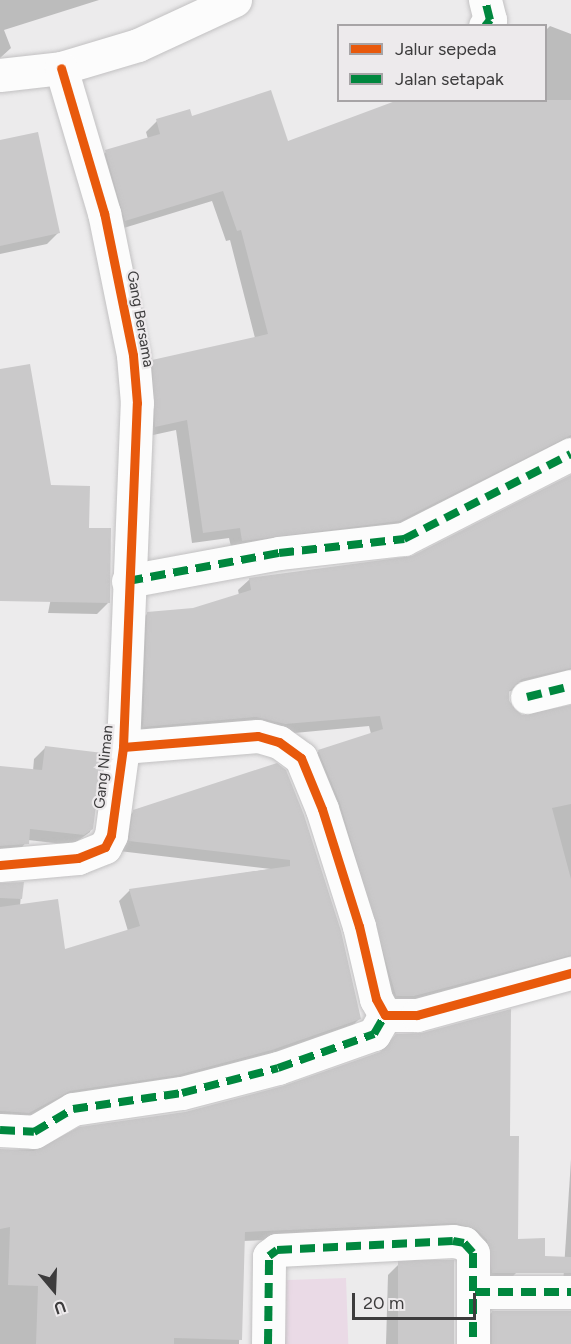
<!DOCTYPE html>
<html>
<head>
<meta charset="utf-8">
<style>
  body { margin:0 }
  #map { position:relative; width:571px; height:1344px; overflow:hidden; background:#ecebec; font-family:Figtree,sans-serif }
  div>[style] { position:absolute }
  .green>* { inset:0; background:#eadae6; transform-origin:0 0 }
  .shadow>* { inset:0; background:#0003 }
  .building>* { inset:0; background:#cac9ca; transform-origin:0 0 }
  .roads { filter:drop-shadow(0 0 2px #c2c1c2) drop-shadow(0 0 2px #c2c1c2) }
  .minor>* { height:33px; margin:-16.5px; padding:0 16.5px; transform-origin:16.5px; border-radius:16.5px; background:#fcfcfc }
  .quiet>* { height:8px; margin-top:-4px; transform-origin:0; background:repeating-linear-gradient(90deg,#00873e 0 15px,transparent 0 23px) }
  .cycleway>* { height:9px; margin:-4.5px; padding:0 4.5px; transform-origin:4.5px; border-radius:4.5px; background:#e8590c }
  span { translate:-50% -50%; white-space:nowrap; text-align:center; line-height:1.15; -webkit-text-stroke:4.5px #edeaec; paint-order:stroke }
  .street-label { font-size:15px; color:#3d3c3d }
  .legend { position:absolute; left:337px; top:24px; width:210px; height:78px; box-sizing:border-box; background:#edeaec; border:2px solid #a7a4a6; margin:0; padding:8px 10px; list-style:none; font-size:18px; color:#3d3c3d }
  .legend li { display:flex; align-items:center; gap:12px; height:30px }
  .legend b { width:30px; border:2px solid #a7a4a6 }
  .north { position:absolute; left:24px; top:1260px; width:60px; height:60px; -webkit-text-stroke:4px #edeaec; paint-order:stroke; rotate:161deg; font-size:16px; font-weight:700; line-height:24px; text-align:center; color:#3d3c3d }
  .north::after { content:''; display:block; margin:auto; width:21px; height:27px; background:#3d3c3d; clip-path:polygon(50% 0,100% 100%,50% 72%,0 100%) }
  .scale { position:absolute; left:352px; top:1293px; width:124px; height:27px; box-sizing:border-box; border:3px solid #3d3c3d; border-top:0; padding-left:8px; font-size:18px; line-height:21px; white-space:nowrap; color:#3d3c3d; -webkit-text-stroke:4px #edeaec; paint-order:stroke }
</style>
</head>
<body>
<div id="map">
  <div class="green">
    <div style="left:346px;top:1278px;width:66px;height:65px;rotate:88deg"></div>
  </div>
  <div class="shadow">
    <div style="clip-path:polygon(0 0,99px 0,4px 30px,11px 48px,0 58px)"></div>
    <div style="clip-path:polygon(550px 26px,571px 34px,571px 450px,386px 531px,232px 551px,229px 538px,192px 543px,176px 430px,144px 437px,142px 372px,153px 361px,255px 338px,230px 240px,226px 241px,212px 201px,114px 231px,95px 163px,106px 152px,148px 139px,146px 132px,157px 121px,192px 118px,287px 143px,546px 100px,546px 30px)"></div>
    <div style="clip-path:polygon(0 142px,59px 232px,47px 244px,0 254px)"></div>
    <div style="clip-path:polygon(0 371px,49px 486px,88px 529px,108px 603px,97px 614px,48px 613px,52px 593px,0 575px)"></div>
    <div style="clip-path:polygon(571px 477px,571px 678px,554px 678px,507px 692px,511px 708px,500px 719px,571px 722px,571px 970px,385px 1007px,308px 762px,319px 751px,371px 734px,369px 726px,273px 735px,132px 737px,137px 624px,148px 613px,194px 610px,239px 595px,238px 590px,250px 579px,413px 557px)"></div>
    <div style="clip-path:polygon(45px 748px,102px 755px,90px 832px,72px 845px,28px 840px,16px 854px,0 855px,0 767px,33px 771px,34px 759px)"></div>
    <div style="clip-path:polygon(276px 765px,360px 1018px,349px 1029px,260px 1060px,17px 1123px,0 1123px,0 883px,22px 883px,20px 906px,64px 951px,128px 931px,119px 901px,130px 890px,271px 869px,119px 851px,123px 822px,134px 811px)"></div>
    <div style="clip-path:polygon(508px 1137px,516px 1273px,506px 1283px,481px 1283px,445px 1233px,243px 1241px,239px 1344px,0 1344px,0 1150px)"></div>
    <div style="clip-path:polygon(571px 1159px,571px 1290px,563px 1285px)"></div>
    <div style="clip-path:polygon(399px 1264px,453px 1344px,386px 1344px,388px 1275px)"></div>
    <div style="clip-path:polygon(492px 1312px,571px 1313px,571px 1344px,480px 1344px,481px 1323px)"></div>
  </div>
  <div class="building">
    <div style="clip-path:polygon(271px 90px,288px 141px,398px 100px,571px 100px,571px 435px,399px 521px,242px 541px,240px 528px,203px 533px,187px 420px,155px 427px,152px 360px,268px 334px,241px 230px,237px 231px,223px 191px,125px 221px,105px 150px,160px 134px,156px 119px,190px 109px,192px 116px)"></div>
    <div style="clip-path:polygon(38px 132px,60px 233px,0 246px,0 140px)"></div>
    <div style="clip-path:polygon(30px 364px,51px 485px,90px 486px,89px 528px,111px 528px,110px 603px,0 601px,0 369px)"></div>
    <div style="clip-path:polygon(571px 475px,571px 668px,522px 679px,509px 691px,509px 701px,522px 715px,571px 705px,571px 804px,552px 808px,571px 879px,571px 955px,414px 996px,396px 996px,340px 803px,318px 750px,383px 729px,380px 716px,285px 724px,256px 717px,143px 727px,147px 612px,193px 608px,251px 590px,249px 578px,412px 556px)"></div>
    <div style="clip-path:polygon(45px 746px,103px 753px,93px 829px,84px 835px,30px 829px,29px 844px,0 846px,0 766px,42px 770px)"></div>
    <div style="clip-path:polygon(277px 763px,286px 770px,304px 815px,341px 931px,361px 1019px,272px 1050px,178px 1075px,70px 1091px,29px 1113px,0 1111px,0 907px,58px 899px,65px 949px,140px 926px,129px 889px,290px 866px,290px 860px,129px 841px,133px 810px)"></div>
    <div style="clip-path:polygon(24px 882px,22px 899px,0 898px,0 883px)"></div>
    <div style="clip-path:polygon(511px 1009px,510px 1136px,519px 1136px,518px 1239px,545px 1238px,545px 1256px,571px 1257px,571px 1273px,492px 1273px,487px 1240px,477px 1230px,456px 1223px,245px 1232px,242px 1340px,174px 1338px,174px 1344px,36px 1344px,38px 1286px,8px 1285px,10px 1227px,0 1229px,0 1149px,34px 1151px,79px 1127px,185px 1112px,283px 1086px,380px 1052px,396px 1034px,422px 1033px)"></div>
    <div style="left:454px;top:1260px;width:84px;height:56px;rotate:90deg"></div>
    <div style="left:492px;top:1311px;width:79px;height:33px"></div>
  </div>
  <div class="roads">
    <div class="minor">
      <div style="left:485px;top:26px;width:8px;rotate:-50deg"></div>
      <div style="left:490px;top:20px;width:21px;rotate:-104deg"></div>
      <div style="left:0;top:75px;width:61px;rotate:-6.5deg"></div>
      <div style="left:61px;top:68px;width:80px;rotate:-16.6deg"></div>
      <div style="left:138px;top:45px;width:107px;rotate:-24.9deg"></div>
      <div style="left:128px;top:581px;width:154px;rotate:-10.5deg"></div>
      <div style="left:279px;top:553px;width:126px;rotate:-6.4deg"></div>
      <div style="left:404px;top:539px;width:187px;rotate:-27deg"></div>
      <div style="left:527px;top:697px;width:45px;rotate:-14deg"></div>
      <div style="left:123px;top:747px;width:135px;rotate:-4.7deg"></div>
      <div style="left:258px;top:736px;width:22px;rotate:16deg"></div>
      <div style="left:279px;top:742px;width:27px;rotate:36deg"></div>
      <div style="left:301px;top:758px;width:55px;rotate:67.6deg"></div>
      <div style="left:322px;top:809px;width:123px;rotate:72.5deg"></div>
      <div style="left:359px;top:926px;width:75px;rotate:76.9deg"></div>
      <div style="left:376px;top:999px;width:18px;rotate:61deg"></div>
      <div style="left:385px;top:1015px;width:32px"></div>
      <div style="left:417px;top:1015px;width:160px;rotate:-15.3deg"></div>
      <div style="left:0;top:865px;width:78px;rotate:-5.1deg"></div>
      <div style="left:78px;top:858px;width:29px;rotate:-22deg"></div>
      <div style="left:105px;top:847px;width:13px;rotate:-63deg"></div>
      <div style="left:111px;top:835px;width:89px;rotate:-82.2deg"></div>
      <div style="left:123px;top:747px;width:344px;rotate:-87.7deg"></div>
      <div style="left:137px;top:403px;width:48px;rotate:-94.8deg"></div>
      <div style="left:133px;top:355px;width:145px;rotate:-101.5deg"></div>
      <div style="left:104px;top:213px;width:151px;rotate:-106.5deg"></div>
      <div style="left:0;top:1130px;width:34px;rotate:3deg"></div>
      <div style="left:34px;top:1132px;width:45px;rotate:-30.5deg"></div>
      <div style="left:73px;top:1109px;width:110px;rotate:-8.4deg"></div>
      <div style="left:182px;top:1093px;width:99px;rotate:-14.6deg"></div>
      <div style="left:278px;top:1068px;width:102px;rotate:-19.5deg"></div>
      <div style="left:374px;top:1034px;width:22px;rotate:-60deg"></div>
      <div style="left:475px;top:1292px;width:96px"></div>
      <div style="left:268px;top:1344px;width:88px;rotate:-89.3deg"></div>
      <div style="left:269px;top:1256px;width:10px;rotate:-37deg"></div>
      <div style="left:277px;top:1250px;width:176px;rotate:-2.9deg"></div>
      <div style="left:453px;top:1241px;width:11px;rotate:10deg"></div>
      <div style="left:464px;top:1243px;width:13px;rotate:48deg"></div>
      <div style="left:473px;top:1253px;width:91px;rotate:90deg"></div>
    </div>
  </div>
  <div class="quiet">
    <div style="left:485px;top:26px;width:8px;rotate:-50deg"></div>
    <div style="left:490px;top:20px;width:21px;rotate:-104deg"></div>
    <div style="left:128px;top:581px;width:154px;rotate:-10.5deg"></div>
    <div style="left:279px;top:553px;width:126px;rotate:-6.4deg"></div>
    <div style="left:404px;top:539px;width:187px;rotate:-27deg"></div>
    <div style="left:527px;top:697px;width:45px;rotate:-14deg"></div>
    <div style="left:0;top:1130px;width:34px;rotate:3deg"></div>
    <div style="left:34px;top:1132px;width:45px;rotate:-30.5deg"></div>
    <div style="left:73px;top:1109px;width:110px;rotate:-8.4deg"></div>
    <div style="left:182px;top:1093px;width:99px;rotate:-14.6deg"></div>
    <div style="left:278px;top:1068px;width:102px;rotate:-19.5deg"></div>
    <div style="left:374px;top:1034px;width:22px;rotate:-60deg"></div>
    <div style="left:475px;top:1292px;width:96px"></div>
    <div style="left:268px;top:1344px;width:88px;rotate:-89.3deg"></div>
    <div style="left:269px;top:1256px;width:10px;rotate:-37deg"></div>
    <div style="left:277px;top:1250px;width:176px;rotate:-2.9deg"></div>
    <div style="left:453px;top:1241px;width:11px;rotate:10deg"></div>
    <div style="left:464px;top:1243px;width:13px;rotate:48deg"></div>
    <div style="left:473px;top:1253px;width:91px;rotate:90deg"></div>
  </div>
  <div class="cycleway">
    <div style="left:123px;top:747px;width:135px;rotate:-4.7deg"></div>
    <div style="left:258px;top:736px;width:22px;rotate:16deg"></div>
    <div style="left:279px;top:742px;width:27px;rotate:36deg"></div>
    <div style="left:301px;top:758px;width:55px;rotate:67.6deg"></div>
    <div style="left:322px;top:809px;width:123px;rotate:72.5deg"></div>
    <div style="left:359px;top:926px;width:75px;rotate:76.9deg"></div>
    <div style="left:376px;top:999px;width:18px;rotate:61deg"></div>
    <div style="left:385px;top:1015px;width:32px"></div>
    <div style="left:417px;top:1015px;width:160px;rotate:-15.3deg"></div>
    <div style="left:0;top:865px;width:78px;rotate:-5.1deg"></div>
    <div style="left:78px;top:858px;width:29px;rotate:-22deg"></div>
    <div style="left:105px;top:847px;width:13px;rotate:-63deg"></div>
    <div style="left:111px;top:835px;width:89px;rotate:-82.2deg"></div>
    <div style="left:123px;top:747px;width:344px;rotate:-87.7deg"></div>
    <div style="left:137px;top:403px;width:48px;rotate:-94.8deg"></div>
    <div style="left:133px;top:355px;width:145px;rotate:-101.5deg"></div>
    <div style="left:104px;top:213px;width:151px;rotate:-106.5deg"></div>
  </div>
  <div class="street-label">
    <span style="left:140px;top:319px;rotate:80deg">Gang Bersama</span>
    <span style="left:104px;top:767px;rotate:-84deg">Gang Niman</span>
  </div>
  <ul class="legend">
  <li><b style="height:8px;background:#e8590c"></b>Jalur sepeda</li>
  <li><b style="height:8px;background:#00873e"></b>Jalan setapak</li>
  </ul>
  <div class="north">U</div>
  <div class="scale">20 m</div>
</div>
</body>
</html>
